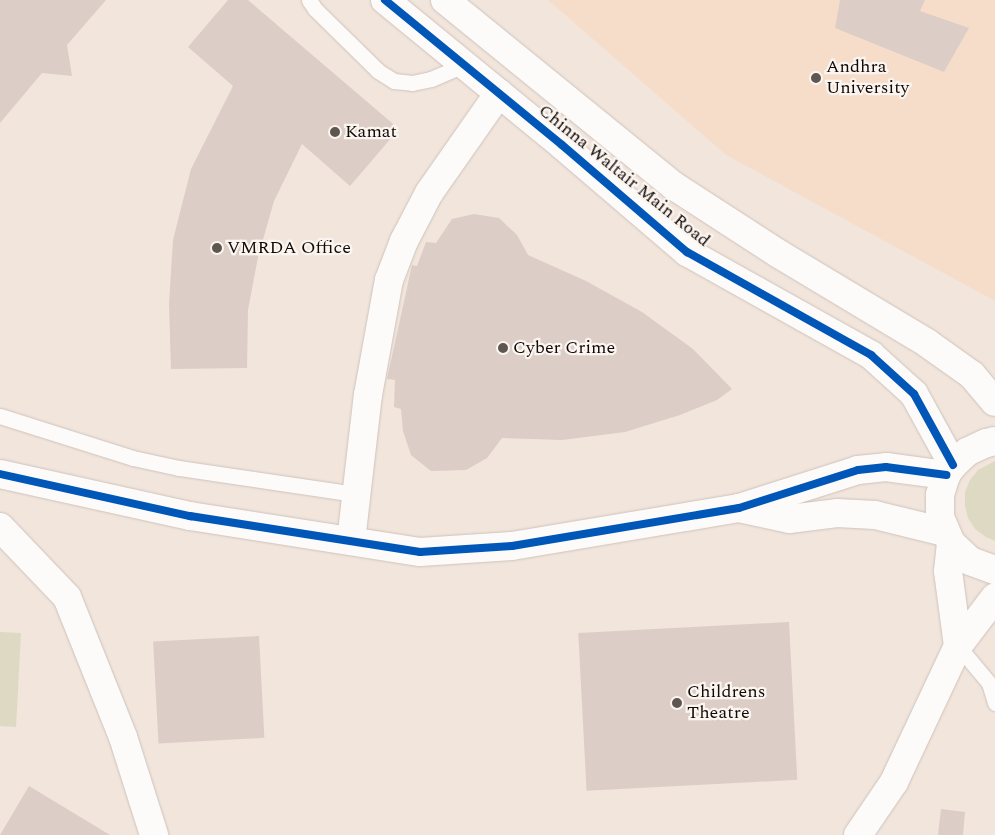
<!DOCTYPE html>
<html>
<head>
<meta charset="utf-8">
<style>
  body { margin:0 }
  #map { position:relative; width:995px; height:835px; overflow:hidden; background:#f2e5dc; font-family:Spectral,serif }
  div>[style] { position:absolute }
  .built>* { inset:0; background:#f6ddca }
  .green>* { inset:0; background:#ded9c2 }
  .building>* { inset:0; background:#dccdc7; transform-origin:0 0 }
  .roads { filter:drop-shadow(0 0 1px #cdc3bb) drop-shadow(0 0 1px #cdc3bb) }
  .service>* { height:15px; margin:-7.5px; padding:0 7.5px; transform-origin:7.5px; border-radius:7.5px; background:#fdfbfa }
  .minor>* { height:28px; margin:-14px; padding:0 14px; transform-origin:14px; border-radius:14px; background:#fdfbfa }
  .tertiary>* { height:28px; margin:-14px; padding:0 14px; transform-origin:14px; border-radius:14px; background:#fdfbfa }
  .cycleway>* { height:8px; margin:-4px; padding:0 4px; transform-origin:4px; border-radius:4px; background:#0057b8 }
  .dots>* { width:14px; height:14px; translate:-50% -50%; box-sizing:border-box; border:2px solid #fbf5f1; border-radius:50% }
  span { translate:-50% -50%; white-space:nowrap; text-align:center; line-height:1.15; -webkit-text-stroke:4.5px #fbf5f1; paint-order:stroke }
  .poi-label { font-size:18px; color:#120904 }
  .left { translate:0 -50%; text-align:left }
  .street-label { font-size:18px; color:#120904 }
</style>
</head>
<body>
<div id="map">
  <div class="built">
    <div style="clip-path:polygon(548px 0,995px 0,995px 301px,726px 155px)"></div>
  </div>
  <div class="green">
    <div style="clip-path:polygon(995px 461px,995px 541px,986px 537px,975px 529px,968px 518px,965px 506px,965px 492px,970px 480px,978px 470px)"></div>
    <div style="clip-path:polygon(0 632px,21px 633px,16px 727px,0 726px)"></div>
  </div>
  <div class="building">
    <div style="clip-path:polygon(0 0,106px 0,67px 45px,72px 76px,42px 73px,0 123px)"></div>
    <div style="clip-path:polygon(228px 0,248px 0,399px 129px,350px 186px,302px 144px,274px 201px,258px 257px,248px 310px,247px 368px,171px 369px,169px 304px,173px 240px,191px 169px,233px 86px,188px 47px)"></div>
    <div style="clip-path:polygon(840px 0,925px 0,920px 11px,969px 28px,944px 72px,835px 28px)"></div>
    <div style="clip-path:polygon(474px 214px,499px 218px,517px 235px,528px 255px,586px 281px,642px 312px,693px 349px,732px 389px,717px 400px,680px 415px,625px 432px,562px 440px,502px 438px,487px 458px,466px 470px,431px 471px,411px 455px,403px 431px,401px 409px,394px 407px,395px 380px,387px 379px,412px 265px,417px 266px,426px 242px,436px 243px,452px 219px)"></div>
    <div style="left:789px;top:622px;width:158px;height:211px;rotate:87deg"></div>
    <div style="left:259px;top:636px;width:102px;height:106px;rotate:87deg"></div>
    <div style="clip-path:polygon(29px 786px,110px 835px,0 835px)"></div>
    <div style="clip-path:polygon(941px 809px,965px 812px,963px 835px,938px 835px)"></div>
  </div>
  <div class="roads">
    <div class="service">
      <div style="left:309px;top:0;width:11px;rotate:56deg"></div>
      <div style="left:315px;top:9px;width:88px;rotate:44.5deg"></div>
      <div style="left:378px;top:71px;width:19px;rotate:32deg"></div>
      <div style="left:394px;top:81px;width:18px;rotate:6deg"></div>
      <div style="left:412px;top:83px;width:19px;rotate:-12deg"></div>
      <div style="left:431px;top:79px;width:36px;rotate:-23deg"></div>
      <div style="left:0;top:416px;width:139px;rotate:17.5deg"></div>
      <div style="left:133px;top:458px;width:47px;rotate:12.3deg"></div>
      <div style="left:179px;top:468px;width:179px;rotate:8.4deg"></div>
      <div style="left:958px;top:646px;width:48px;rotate:50deg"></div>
      <div style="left:989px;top:683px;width:21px;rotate:73deg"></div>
    </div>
    <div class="minor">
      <div style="left:0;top:527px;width:97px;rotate:46.3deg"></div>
      <div style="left:67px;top:597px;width:151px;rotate:68.2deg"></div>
      <div style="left:123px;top:737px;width:103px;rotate:72.4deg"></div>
      <div style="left:351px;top:541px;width:147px;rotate:-83.4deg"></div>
      <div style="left:368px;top:395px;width:117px;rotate:-79.7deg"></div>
      <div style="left:389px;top:280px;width:42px;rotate:-69deg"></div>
      <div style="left:404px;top:241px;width:54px;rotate:-62.5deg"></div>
      <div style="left:429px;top:193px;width:122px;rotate:-55deg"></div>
    </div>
    <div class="tertiary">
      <div style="left:385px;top:0;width:229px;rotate:39.3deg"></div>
      <div style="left:562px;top:145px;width:165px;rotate:40.6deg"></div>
      <div style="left:687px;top:252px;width:211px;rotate:29.2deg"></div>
      <div style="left:871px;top:355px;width:58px;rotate:42.2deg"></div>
      <div style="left:914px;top:394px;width:81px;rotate:61.2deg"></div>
      <div style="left:445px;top:0;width:295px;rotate:39.1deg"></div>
      <div style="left:674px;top:186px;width:125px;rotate:32.9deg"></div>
      <div style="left:779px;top:254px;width:173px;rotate:31deg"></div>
      <div style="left:927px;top:343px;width:55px;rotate:35.4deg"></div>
      <div style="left:972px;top:375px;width:35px;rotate:50deg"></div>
      <div style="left:995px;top:441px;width:9px;rotate:167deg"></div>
      <div style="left:986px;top:443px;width:21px;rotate:155deg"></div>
      <div style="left:967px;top:452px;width:19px;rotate:137deg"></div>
      <div style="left:953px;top:465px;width:12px;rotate:125deg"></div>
      <div style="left:946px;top:475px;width:21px;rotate:107deg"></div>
      <div style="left:940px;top:495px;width:22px;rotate:90deg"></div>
      <div style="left:940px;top:517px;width:28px;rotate:67deg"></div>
      <div style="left:951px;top:543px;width:26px;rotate:43deg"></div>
      <div style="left:970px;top:561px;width:27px;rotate:20deg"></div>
      <div style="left:0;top:474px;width:195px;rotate:12.5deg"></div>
      <div style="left:190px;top:516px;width:233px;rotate:8.9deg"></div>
      <div style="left:420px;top:552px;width:92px;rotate:-3.7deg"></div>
      <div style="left:512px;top:546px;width:230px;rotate:-9.5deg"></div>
      <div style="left:739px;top:508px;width:125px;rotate:-17.7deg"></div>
      <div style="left:858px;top:470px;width:28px;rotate:-6deg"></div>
      <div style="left:886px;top:467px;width:61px;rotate:7.6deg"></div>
      <div style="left:739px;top:508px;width:51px;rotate:12.4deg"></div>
      <div style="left:789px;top:519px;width:48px;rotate:-7.1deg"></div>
      <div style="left:837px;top:513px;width:38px;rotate:3deg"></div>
      <div style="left:875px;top:515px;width:72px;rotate:13.7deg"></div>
      <div style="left:951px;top:543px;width:28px;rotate:96deg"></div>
      <div style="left:948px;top:571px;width:76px;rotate:82.4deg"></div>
      <div style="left:858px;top:835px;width:64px;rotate:-55.8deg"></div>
      <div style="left:894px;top:782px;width:150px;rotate:-64.8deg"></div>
      <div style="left:958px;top:646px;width:61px;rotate:-52.9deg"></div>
    </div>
  </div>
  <div class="cycleway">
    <div style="left:385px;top:0;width:229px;rotate:39.3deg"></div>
    <div style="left:562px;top:145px;width:165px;rotate:40.6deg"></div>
    <div style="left:687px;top:252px;width:211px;rotate:29.2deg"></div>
    <div style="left:871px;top:355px;width:58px;rotate:42.2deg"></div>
    <div style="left:914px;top:394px;width:81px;rotate:61.2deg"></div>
    <div style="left:0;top:474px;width:195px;rotate:12.5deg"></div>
    <div style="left:190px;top:516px;width:233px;rotate:8.9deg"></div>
    <div style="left:420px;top:552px;width:92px;rotate:-3.7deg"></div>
    <div style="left:512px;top:546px;width:230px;rotate:-9.5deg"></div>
    <div style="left:739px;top:508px;width:125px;rotate:-17.7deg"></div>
    <div style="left:858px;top:470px;width:28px;rotate:-6deg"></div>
    <div style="left:886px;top:467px;width:61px;rotate:7.6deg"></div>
  </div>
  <div class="dots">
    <div style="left:816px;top:78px;background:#605650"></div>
    <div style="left:335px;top:132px;background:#605650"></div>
    <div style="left:217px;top:248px;background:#605650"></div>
    <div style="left:503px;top:348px;background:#605650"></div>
    <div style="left:677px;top:703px;background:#605650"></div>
  </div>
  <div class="poi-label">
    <span class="left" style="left:826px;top:78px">Andhra<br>University</span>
    <span class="left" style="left:345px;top:132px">Kamat</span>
    <span class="left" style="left:227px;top:248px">VMRDA Office</span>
    <span class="left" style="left:513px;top:348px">Cyber Crime</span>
    <span class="left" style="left:687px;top:703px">Childrens<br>Theatre</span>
  </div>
  <div class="street-label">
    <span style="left:624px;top:176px;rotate:39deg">Chinna Waltair Main Road</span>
  </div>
</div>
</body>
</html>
